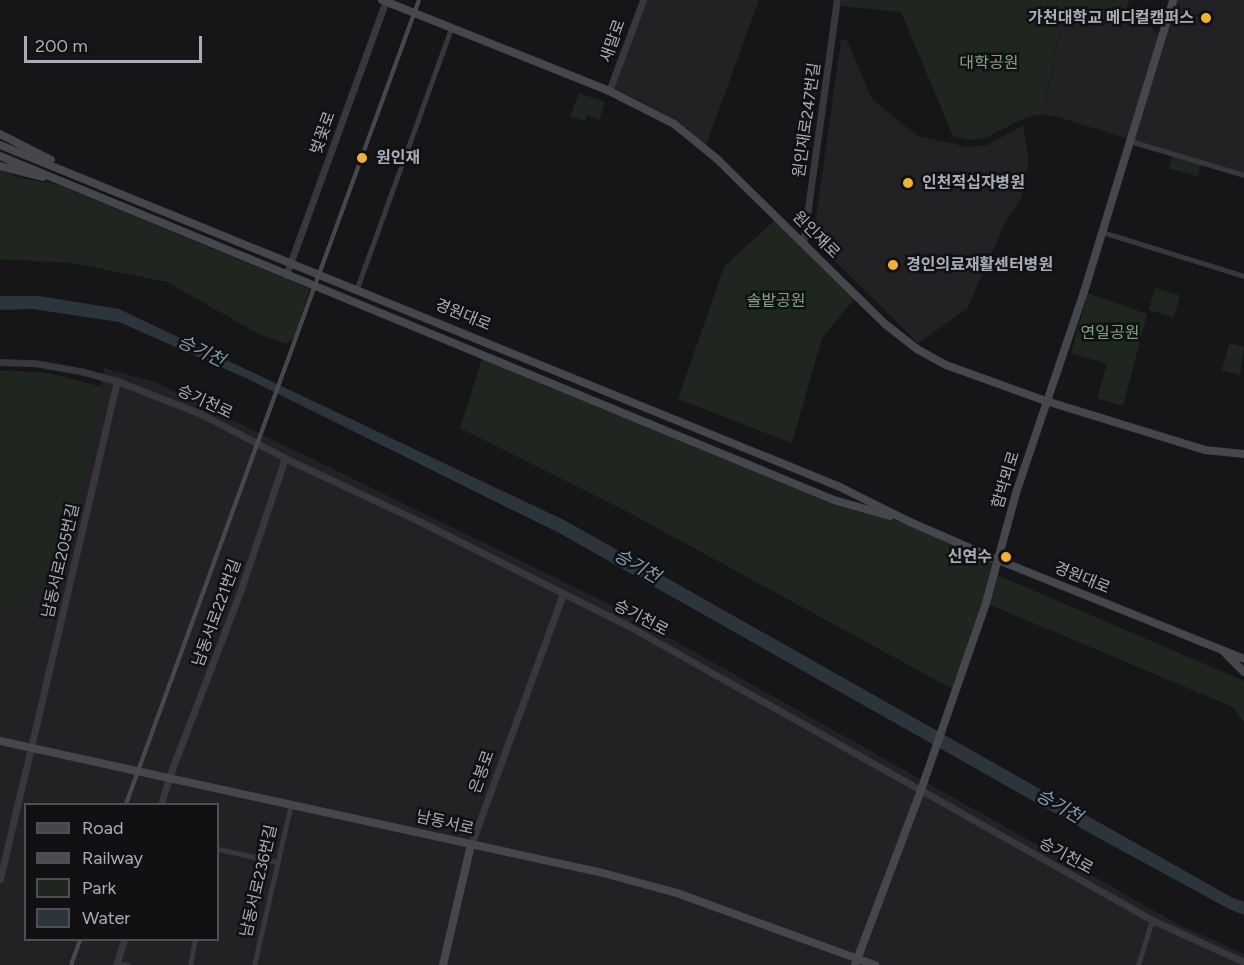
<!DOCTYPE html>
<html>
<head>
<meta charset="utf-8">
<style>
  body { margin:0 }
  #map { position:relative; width:1244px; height:965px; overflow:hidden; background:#161618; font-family:Figtree,"Noto Sans KR",sans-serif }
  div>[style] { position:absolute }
  .built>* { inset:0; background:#222225 }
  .green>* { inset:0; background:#1e261f; transform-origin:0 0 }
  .water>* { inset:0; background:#2c353c }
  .minor>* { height:5px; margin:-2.5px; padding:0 2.5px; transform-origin:2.5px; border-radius:2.5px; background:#37383d }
  .tertiary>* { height:7px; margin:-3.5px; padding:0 3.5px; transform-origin:3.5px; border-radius:3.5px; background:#37383d }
  .secondary>* { height:8px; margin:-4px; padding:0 4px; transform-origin:4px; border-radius:4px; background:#45474d }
  .rail>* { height:4px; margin-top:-2px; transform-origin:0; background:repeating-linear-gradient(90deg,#111113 0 4.5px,#4a4c52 0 9px); box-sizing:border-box; border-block:2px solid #4a4c52 }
  .dots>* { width:16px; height:16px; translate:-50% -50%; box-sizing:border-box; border:3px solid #111113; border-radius:50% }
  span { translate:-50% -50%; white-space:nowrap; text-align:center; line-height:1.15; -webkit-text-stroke:5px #111113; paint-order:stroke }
  .poi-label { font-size:16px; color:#a8adb8; font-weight:700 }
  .right { translate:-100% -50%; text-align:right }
  .left { translate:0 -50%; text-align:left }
  .street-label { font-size:16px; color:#a8adb8 }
  .park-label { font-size:16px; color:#7fa381 }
  .water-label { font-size:18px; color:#7f9bb3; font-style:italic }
  .legend { position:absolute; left:24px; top:803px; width:195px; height:138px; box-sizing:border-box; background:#111113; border:2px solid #4d4f55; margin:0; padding:8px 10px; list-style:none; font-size:18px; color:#a8adb8 }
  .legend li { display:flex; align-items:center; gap:12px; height:30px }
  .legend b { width:30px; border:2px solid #4d4f55 }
  .scale { position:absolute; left:24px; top:36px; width:178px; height:27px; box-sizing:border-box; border:3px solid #a8adb8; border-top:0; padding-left:8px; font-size:18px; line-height:21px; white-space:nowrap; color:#a8adb8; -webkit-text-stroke:4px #111113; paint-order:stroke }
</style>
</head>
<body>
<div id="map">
  <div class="built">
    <div style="clip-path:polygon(643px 0,759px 0,705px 148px,695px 139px,609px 91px)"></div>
    <div style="clip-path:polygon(1173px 0,1244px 0,1244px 175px,1058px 117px,1042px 115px,1065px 6px,1149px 26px,1162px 36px)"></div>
    <div style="clip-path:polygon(841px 40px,847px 40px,872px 99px,918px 136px,967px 147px,988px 145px,1023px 125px,1029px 160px,1021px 198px,1005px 223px,967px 309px,918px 343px,813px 239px)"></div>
    <div style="clip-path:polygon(evenodd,104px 368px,155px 382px,611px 605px,1178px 924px,1244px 954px,1244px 965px,0 965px,0 615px,65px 569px,104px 368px,26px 804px,218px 804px,218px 940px,26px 940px,26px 804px)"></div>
  </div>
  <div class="green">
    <div style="clip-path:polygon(842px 0,1129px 0,1124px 20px,1065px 6px,1042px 114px,1027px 117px,985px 138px,968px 140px,953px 136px,901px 12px,841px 6px)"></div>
    <div style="clip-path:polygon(579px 93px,605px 102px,599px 120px,587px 115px,585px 121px,570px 116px)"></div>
    <div style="left:1172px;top:157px;width:30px;height:12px;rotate:15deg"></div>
    <div style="clip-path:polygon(0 170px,19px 178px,56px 184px,310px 289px,294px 338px,286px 344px,257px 333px,167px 282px,72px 263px,0 259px)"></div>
    <div style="clip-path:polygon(777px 218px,857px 296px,822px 338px,792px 443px,678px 399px,724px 267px)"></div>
    <div style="left:1155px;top:288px;width:26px;height:23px;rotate:16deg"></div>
    <div style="clip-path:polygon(1088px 293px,1147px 314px,1123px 406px,1097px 398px,1107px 364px,1071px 353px)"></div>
    <div style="clip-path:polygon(1229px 343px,1244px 347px,1240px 375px,1222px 370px)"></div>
    <div style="clip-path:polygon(483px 356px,834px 500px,910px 522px,998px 560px,956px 691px,628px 512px,460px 428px)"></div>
    <div style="clip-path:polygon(0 370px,49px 373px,102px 387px,65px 569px,0 615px)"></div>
    <div style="clip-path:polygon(995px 574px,1244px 681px,1244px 723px,1233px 707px,986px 603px)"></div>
  </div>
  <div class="water">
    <div style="clip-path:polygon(0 296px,39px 296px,119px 309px,566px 521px,1231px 897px,1244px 902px,1244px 915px,1229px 909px,1095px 836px,561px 534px,248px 379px,119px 322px,32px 309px,0 310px)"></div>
  </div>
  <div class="minor">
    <div style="left:1130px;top:141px;width:119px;rotate:16.6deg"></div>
    <div style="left:1102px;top:232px;width:149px;rotate:17.2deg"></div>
    <div style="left:357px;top:288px;width:276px;rotate:-70.1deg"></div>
    <div style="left:218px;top:849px;width:60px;rotate:12.4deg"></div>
    <div style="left:117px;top:963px;width:11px;rotate:10deg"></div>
    <div style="left:190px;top:965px;width:25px;rotate:-79deg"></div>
    <div style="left:254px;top:965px;width:165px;rotate:-77.1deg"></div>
    <div style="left:1138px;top:965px;width:47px;rotate:-72.7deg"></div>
  </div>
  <div class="tertiary">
    <div style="left:609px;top:91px;width:97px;rotate:-69.5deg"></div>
    <div style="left:803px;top:244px;width:246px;rotate:-82.1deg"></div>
    <div style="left:286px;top:275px;width:293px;rotate:-70deg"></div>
    <div style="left:0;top:362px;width:34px;rotate:2deg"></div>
    <div style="left:34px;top:363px;width:47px;rotate:9.9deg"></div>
    <div style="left:80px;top:371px;width:38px;rotate:15deg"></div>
    <div style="left:117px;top:381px;width:90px;rotate:21.4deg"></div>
    <div style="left:201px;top:414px;width:104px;rotate:27.6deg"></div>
    <div style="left:293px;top:462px;width:141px;rotate:25.1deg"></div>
    <div style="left:421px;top:522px;width:230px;rotate:26.6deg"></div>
    <div style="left:627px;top:625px;width:602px;rotate:29.33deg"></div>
    <div style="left:1152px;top:920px;width:101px;rotate:24.5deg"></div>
    <div style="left:161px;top:804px;width:28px;rotate:-73deg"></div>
    <div style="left:169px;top:777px;width:201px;rotate:-69deg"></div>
    <div style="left:241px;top:589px;width:138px;rotate:-71.4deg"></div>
    <div style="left:471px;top:845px;width:268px;rotate:-69.9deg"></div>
    <div style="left:0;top:879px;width:512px;rotate:-76.78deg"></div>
    <div style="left:116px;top:965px;width:26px;rotate:-72deg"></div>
  </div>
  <div class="secondary">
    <div style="left:382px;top:0;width:245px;rotate:21.8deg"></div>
    <div style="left:609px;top:91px;width:73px;rotate:26.9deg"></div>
    <div style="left:674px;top:124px;width:55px;rotate:39.1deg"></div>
    <div style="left:717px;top:159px;width:235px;rotate:44.5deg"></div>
    <div style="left:885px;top:324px;width:41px;rotate:38deg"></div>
    <div style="left:917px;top:349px;width:33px;rotate:29deg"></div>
    <div style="left:946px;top:365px;width:106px;rotate:19.8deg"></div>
    <div style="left:1046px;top:401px;width:166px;rotate:17.1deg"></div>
    <div style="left:1205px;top:450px;width:39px;rotate:6deg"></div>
    <div style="left:0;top:134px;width:57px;rotate:27deg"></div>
    <div style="left:0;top:145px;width:907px;rotate:22.15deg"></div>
    <div style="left:840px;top:487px;width:78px;rotate:26.6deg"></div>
    <div style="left:910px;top:522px;width:96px;rotate:23.4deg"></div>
    <div style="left:998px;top:560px;width:265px;rotate:21.9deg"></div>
    <div style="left:0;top:156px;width:902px;rotate:22.41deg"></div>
    <div style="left:834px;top:500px;width:58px;rotate:15.9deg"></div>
    <div style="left:0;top:166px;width:44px;rotate:14.3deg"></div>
    <div style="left:1225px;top:653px;width:27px;rotate:45deg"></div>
    <div style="left:0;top:741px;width:617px;rotate:12.35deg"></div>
    <div style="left:603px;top:873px;width:77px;rotate:15.1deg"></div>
    <div style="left:677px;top:893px;width:211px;rotate:20deg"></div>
    <div style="left:443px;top:965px;width:123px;rotate:-76.9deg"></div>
    <div style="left:855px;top:965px;width:187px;rotate:-69.3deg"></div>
    <div style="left:921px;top:790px;width:198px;rotate:-70.8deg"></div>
    <div style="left:986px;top:603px;width:117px;rotate:-74.7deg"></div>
    <div style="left:1017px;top:490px;width:209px;rotate:-71.3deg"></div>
    <div style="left:1084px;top:292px;width:305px;rotate:-73deg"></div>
  </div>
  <div class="rail">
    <div style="left:126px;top:804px;width:856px;rotate:-69.98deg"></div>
    <div style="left:71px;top:965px;width:27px;rotate:-70deg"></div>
  </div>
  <div class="dots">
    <div style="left:1206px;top:18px;background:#f2b134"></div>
    <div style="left:362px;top:158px;background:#f2b134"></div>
    <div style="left:908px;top:183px;background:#f2b134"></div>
    <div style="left:893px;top:265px;background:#f2b134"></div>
    <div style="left:1006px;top:557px;background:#f2b134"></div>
  </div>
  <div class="poi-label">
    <span class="right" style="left:1194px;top:18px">가천대학교 메디컬캠퍼스</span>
    <span class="left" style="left:376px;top:158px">원인재</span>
    <span class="left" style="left:922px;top:183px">인천적십자병원</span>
    <span class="left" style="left:906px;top:265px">경인의료재활센터병원</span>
    <span class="right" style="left:992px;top:557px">신연수</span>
  </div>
  <div class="street-label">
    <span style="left:613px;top:41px;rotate:-70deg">새말로</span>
    <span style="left:807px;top:120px;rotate:-82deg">원인재로247번길</span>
    <span style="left:323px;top:133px;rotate:-70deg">벚꽃로</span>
    <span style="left:816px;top:235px;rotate:45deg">원인재로</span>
    <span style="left:463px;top:315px;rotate:22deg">경원대로</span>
    <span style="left:205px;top:402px;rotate:25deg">승기천로</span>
    <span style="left:1006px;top:480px;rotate:-73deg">함박뫼로</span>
    <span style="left:61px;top:561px;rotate:-77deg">남동서로205번길</span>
    <span style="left:1082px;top:578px;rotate:22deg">경원대로</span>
    <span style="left:217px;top:613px;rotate:-70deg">남동서로221번길</span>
    <span style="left:641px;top:618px;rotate:28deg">승기천로</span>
    <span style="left:482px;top:772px;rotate:-70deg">은봉로</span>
    <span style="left:445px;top:823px;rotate:13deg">남동서로</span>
    <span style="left:1066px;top:856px;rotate:29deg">승기천로</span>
    <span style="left:259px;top:881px;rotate:-77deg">남동서로236번길</span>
  </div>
  <div class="park-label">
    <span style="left:989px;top:63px">대학공원</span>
    <span style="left:776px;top:301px">솔밭공원</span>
    <span style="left:1110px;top:333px">연일공원</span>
  </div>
  <div class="water-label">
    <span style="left:201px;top:351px;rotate:26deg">승기천</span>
    <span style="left:637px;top:566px;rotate:30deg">승기천</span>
    <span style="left:1059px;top:806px;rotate:30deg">승기천</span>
  </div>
  <ul class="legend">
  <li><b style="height:8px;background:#45474d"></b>Road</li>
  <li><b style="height:8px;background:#4a4c52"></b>Railway</li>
  <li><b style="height:16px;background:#1e261f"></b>Park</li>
  <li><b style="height:16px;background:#2c353c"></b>Water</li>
  </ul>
  <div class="scale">200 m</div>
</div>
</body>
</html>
